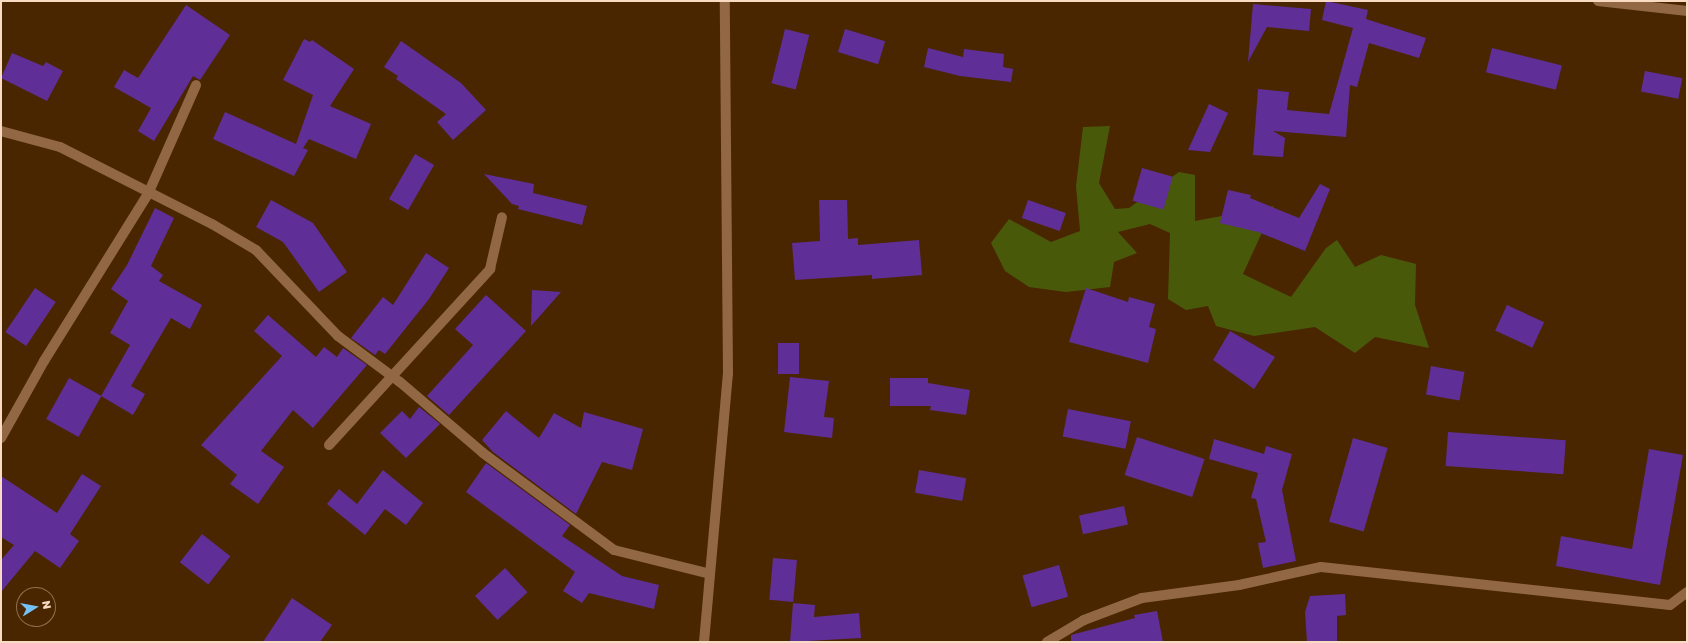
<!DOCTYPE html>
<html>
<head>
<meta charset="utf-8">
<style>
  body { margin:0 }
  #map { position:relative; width:1688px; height:643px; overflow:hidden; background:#4a2600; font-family:"Golos Text",sans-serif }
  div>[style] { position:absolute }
  .green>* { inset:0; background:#49590a }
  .building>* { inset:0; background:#5f2e97; transform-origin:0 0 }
  .minor>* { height:10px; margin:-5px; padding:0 5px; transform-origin:5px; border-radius:5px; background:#926844 }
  span { translate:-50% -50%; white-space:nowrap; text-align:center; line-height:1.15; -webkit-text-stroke:3px #4a2600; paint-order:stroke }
  .frame { position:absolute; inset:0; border:2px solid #f9dbc3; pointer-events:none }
  .north { position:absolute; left:16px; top:587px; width:40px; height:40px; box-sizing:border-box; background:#4a2600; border:1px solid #906e4e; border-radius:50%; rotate:79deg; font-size:11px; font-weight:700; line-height:16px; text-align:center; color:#f9dbc3 }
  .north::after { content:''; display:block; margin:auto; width:14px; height:18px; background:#75c0f6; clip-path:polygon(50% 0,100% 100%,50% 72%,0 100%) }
</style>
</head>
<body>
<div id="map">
  <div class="green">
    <div style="clip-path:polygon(1110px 126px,1099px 183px,1115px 209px,1129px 208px,1179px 172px,1195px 175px,1195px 221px,1274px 206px,1243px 274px,1291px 297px,1326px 248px,1337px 240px,1355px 267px,1381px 255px,1416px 264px,1415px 305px,1429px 348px,1375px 337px,1355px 353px,1315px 327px,1254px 336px,1216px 326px,1208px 306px,1186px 310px,1168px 299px,1170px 233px,1150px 224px,1118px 232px,1137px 253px,1114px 262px,1110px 287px,1066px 292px,1029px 287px,1005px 271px,991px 243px,1009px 219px,1051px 242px,1080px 231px,1076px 186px,1083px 127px)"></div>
  </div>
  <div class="building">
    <div style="clip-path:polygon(1326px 1px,1368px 10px,1366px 19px,1426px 38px,1419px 58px,1369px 43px,1357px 87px,1350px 85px,1346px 137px,1273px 131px,1285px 138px,1283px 157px,1253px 155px,1258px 89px,1289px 92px,1287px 110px,1329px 114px,1353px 28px,1322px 20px)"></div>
    <div style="clip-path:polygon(1253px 4px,1311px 9px,1309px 31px,1267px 27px,1248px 62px)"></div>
    <div style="clip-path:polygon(186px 5px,230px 35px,200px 80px,193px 76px,154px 141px,138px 131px,151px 108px,114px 87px,124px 70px,138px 78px)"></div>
    <div style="left:785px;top:29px;width:25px;height:56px;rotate:14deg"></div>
    <div style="left:845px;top:29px;width:42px;height:24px;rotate:17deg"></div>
    <div style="clip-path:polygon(304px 39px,310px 42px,312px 40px,354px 69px,330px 106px,371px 124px,356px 159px,309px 139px,303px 148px,308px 150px,294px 176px,213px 139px,225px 112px,296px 144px,313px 95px,283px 80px)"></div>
    <div style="clip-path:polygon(401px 41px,461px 83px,486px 110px,453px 140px,437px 122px,446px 114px,396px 79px,398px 76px,384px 67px)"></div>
    <div style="clip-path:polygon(928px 48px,963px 57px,964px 49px,1004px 54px,1003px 67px,1013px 69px,1011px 82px,960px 76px,924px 67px)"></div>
    <div style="left:1492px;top:48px;width:72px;height:25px;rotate:14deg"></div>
    <div style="clip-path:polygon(12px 53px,43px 66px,46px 62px,63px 71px,47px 101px,1px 78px)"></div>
    <div style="left:1645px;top:71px;width:38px;height:21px;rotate:11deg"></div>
    <div style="clip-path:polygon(1209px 104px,1228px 113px,1210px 152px,1188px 150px)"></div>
    <div style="left:415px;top:154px;width:22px;height:52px;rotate:30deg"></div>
    <div style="left:1142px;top:168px;width:32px;height:34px;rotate:16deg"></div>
    <div style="clip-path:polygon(484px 174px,534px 184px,533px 193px,587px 206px,582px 225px,518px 209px,519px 206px,512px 204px)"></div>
    <div style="clip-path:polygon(1320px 184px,1330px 189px,1305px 251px,1258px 232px,1220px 223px,1228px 190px,1251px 195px,1250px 198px,1299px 218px)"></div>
    <div style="clip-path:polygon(271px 200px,313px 223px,347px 272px,319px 292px,283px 242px,256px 227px)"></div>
    <div style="clip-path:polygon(819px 200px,847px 200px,848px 239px,858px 238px,858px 245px,919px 240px,922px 275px,872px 279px,872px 275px,795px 280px,792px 243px,820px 241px)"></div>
    <div style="left:1028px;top:200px;width:40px;height:19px;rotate:19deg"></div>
    <div style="clip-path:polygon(155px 208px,174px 218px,151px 266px,163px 275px,159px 281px,202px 305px,190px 329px,171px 318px,131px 386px,145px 394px,133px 415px,101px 396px,130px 345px,110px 333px,128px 301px,111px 289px,127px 265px)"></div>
    <div style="clip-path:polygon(426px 253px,449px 268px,429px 299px,385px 354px,379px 350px,375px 355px,351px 338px,383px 297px,393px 305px)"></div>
    <div style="left:35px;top:288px;width:25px;height:53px;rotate:34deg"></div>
    <div style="clip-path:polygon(1086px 288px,1128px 302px,1129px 297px,1155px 304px,1149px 327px,1156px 329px,1148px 363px,1069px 342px)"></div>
    <div style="clip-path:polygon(532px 290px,561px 292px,531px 326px)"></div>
    <div style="clip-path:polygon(486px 295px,526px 331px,449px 415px,427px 396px,473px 345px,455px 329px)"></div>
    <div style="left:1507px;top:305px;width:41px;height:28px;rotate:25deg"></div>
    <div style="clip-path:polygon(268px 315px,316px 357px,324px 347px,337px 357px,343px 348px,367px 365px,313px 428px,293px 410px,261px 451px,284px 467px,258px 504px,230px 484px,237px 475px,201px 445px,282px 356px,254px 331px)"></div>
    <div style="clip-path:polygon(1230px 331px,1275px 357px,1254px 389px,1213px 360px)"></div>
    <div style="left:778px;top:343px;width:21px;height:31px"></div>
    <div style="left:1431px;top:366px;width:34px;height:29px;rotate:10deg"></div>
    <div style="clip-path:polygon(790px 377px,829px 381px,824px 417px,834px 418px,832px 438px,784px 432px)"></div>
    <div style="left:69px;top:378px;width:37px;height:47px;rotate:29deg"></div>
    <div style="clip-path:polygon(890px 378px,928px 378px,928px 383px,970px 390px,966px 415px,930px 410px,931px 406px,890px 406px)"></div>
    <div style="clip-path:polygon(419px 407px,440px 424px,406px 458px,380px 433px,402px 411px,410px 419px)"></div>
    <div style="left:1068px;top:409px;width:64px;height:28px;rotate:11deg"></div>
    <div style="clip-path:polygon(506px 411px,539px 438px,554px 413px,581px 428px,584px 412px,643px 429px,632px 470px,602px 462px,576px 514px,493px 452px,482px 440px)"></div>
    <div style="left:1448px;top:432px;width:118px;height:34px;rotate:4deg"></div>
    <div style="left:1137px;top:437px;width:71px;height:40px;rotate:18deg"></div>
    <div style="left:1353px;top:438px;width:36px;height:87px;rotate:16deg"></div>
    <div style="clip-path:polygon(1214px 439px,1264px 454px,1266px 446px,1292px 454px,1282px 490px,1296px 561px,1263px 568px,1258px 543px,1266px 542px,1256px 499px,1251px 498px,1258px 473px,1209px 459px)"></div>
    <div style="clip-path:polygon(1649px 449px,1683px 455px,1660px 585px,1556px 566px,1561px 536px,1632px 549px)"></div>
    <div style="clip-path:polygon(486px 463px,570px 525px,562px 536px,622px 576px,659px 585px,654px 609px,589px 593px,582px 603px,563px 591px,575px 572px,466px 492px)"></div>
    <div style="clip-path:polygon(383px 470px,423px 503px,406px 525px,385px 509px,365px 535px,327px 504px,339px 489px,357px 504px)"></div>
    <div style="left:919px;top:470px;width:48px;height:23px;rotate:10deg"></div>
    <div style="clip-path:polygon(82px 474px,101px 486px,70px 534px,79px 541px,60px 568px,35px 551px,1px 592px,1px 560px,14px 545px,1px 537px,1px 476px,57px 513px)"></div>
    <div style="left:1124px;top:506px;width:19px;height:46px;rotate:78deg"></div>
    <div style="left:202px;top:534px;width:36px;height:36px;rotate:38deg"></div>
    <div style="left:773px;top:558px;width:24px;height:42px;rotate:5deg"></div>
    <div style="left:1059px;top:565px;width:33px;height:38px;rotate:74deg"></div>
    <div style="left:505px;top:568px;width:33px;height:41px;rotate:47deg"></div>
    <div style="clip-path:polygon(1345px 594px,1346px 615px,1337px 616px,1337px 642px,1307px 642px,1305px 612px,1310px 596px)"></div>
    <div style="clip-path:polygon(292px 598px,332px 625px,320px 642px,263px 642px)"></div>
    <div style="clip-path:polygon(793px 603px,815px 605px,814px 617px,859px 613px,861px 638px,790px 642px)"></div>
    <div style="clip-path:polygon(1157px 611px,1163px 642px,1071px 642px,1071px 635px,1135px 618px,1134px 615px)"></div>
  </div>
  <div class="minor">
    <div style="left:1598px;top:1px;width:90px;rotate:6.4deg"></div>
    <div style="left:1px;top:131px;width:61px;rotate:15.2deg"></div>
    <div style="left:60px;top:147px;width:170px;rotate:26.9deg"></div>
    <div style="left:212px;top:224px;width:51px;rotate:30.6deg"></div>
    <div style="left:256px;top:250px;width:119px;rotate:46.4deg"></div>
    <div style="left:338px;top:336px;width:77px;rotate:36.6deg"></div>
    <div style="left:400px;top:382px;width:109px;rotate:40.5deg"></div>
    <div style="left:483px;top:453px;width:163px;rotate:36.5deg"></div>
    <div style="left:614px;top:550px;width:99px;rotate:14deg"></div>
    <div style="left:1px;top:438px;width:88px;rotate:-60.8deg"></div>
    <div style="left:44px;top:361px;width:197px;rotate:-58.1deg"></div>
    <div style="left:148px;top:194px;width:119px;rotate:-66.2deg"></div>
    <div style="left:329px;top:445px;width:239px;rotate:-47.5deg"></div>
    <div style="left:490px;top:269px;width:53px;rotate:-77deg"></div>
    <div style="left:704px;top:642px;width:269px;rotate:-84.9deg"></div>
    <div style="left:728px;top:374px;width:373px;rotate:-90.5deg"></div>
    <div style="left:1047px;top:642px;width:43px;rotate:-30.7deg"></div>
    <div style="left:1084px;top:620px;width:62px;rotate:-20.8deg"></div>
    <div style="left:1142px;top:598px;width:98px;rotate:-7.6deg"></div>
    <div style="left:1239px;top:585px;width:84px;rotate:-12.4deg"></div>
    <div style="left:1321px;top:567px;width:351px;rotate:6.2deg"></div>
    <div style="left:1670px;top:605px;width:21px;rotate:-37deg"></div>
  </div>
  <div class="frame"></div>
  <div class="north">N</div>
</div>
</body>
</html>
